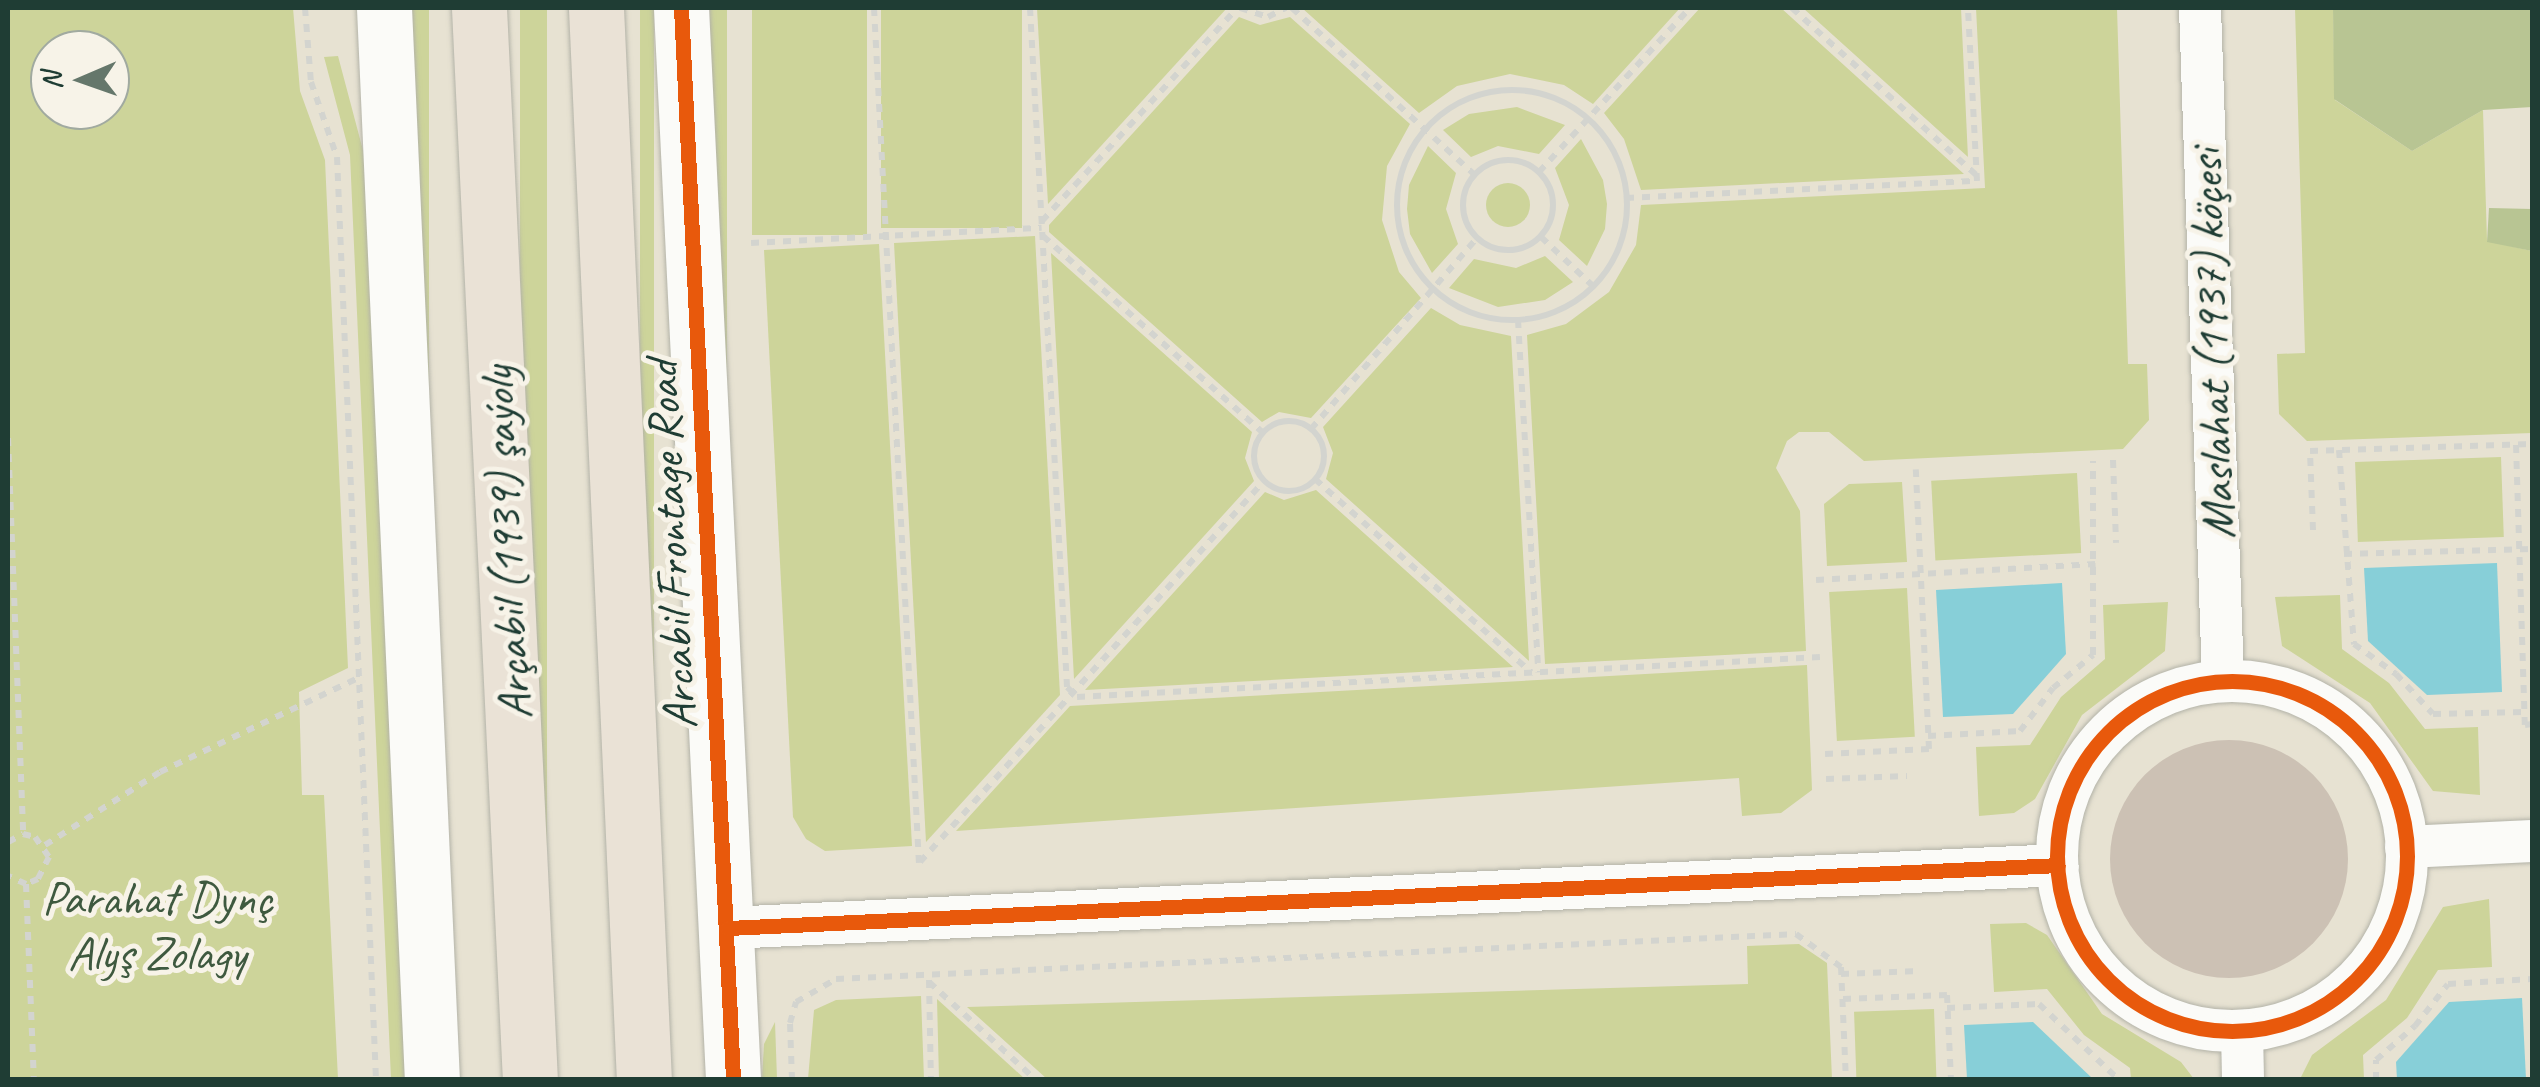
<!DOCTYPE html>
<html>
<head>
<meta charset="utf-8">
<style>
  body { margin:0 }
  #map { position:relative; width:2540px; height:1087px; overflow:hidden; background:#e7e2d2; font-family:Caveat,sans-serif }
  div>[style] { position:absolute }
  .green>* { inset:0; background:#cdd49a; transform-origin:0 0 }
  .round { border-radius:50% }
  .forest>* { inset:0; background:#b8c593 }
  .water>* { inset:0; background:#87cfd8 }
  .building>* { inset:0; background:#ccc1b4 }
  .path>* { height:6px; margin-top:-3px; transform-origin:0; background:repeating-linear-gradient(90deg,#d3d4cf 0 8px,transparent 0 16px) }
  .path>.ring { margin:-3px; padding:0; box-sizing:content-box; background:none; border:6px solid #d3d4cf; border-radius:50% }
  .roads { filter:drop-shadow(0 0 2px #b3b3a8) drop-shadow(0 0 2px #b3b3a8) }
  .minor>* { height:42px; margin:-21px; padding:0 21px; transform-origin:21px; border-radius:21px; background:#fbfbf8 }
  .minor>.ring { margin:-21px; padding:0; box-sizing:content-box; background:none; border:42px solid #fbfbf8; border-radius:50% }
  .tertiary>* { height:55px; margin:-27.5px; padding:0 27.5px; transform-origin:27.5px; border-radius:27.5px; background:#fbfbf8 }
  .primary>* { height:55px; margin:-27.5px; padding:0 27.5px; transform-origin:27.5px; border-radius:27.5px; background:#eae2d6 }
  .cycleway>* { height:15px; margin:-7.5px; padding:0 7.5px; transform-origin:7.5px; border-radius:7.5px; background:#e8590c }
  .cycleway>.ring { margin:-7.5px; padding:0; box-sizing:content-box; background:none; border:15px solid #e8590c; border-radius:50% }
  span { translate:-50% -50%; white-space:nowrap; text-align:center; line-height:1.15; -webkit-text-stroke:10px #f7f3e8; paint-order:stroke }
  .street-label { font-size:48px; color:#1f3d34 }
  .park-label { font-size:48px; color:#3e593f }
  .frame { position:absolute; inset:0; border:10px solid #1f3d34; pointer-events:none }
  .north { position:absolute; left:30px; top:30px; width:100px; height:100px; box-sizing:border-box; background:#f7f3e8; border:2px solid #a1aaa0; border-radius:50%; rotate:268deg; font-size:28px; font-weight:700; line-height:40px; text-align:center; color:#1f3d34 }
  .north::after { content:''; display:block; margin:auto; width:35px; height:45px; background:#65776b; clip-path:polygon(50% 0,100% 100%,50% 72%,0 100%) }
</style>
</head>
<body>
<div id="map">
  <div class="green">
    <div style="clip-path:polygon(evenodd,8px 8px,293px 8px,300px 91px,325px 160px,348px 668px,299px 692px,302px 795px,324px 795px,338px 1079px,8px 1079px,8px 8px,50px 50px,110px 50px,110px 110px,50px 110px,50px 50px)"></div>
    <div style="left:410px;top:8px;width:19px;height:1072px"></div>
    <div style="left:520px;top:8px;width:27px;height:1072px"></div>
    <div style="left:640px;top:8px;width:14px;height:1072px"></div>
    <div style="left:710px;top:8px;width:17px;height:804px"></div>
    <div style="left:752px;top:8px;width:115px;height:227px"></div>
    <div style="left:881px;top:8px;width:141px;height:220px"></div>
    <div style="clip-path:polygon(1037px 8px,1227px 8px,1048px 204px)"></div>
    <div style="clip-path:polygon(1302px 8px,1680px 8px,1593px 104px,1564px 85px,1510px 74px,1457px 86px,1419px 113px)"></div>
    <div style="clip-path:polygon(1700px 8px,1781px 8px,1964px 174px,1641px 190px,1624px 139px,1604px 113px)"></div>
    <div style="clip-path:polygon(1803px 8px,1961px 8px,1968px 158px,1968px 157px)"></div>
    <div style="clip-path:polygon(1976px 8px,2117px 8px,2128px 364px,2147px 364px,2149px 420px,2123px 449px,1864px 461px,1829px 432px,1799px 432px,1787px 441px,1776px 468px,1800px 511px,1806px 651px,1545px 664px,1527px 335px,1566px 324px,1609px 292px,1636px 245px,1641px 205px,1985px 188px)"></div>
    <div style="clip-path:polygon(2295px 8px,2333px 8px,2335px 100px,2412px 151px,2483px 110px,2487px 241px,2532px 251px,2532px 433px,2307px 441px,2279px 414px,2277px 354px,2305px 353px)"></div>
    <div style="clip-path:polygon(1239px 17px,1260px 25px,1290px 17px,1410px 124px,1387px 166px,1382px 220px,1399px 272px,1421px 298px,1311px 418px,1279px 412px,1262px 422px,1049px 232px,1049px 225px)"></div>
    <div style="clip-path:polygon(338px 56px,364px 154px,406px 1079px,391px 1079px,350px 155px,324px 57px)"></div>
    <div style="clip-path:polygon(1517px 107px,1565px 125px,1539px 154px,1498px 146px,1471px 157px,1443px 130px,1469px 114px)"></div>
    <div style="clip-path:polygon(1581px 139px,1603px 180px,1607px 204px,1605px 229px,1587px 266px,1559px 240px,1569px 205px,1555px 168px)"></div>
    <div style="clip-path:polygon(1428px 146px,1456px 173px,1446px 209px,1458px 244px,1432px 273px,1410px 234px,1407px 209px,1409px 185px)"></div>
    <div class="round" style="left:1486px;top:183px;width:44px;height:44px"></div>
    <div style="clip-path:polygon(1035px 236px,1060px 695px,926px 842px,894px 243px)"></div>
    <div style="clip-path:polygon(879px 244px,912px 846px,825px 851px,806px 839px,793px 817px,764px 250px)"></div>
    <div style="clip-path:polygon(1051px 253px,1252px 432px,1245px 458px,1254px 481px,1074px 679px)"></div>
    <div style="clip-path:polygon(1545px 256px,1573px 282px,1545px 300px,1498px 307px,1449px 288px,1474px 259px,1516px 268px)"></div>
    <div style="clip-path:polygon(1431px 308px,1460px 325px,1511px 336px,1529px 661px,1326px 479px,1333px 453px,1323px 427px)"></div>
    <div style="left:2501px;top:457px;width:80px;height:146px;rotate:88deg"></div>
    <div style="left:2077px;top:473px;width:80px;height:146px;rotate:87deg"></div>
    <div style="clip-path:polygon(1902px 482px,1907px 562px,1827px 566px,1824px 504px,1849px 484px)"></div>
    <div style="clip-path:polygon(1316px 490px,1513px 667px,1085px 690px,1265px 492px,1284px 500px)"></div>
    <div style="left:1907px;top:588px;width:149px;height:78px;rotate:87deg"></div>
    <div style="clip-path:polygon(2340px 595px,2342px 649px,2389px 683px,2425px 729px,2478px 727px,2480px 795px,2433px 791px,2370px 703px,2282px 646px,2275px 597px)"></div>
    <div style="clip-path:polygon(2168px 602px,2165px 651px,2082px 715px,2035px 799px,2014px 813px,1979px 816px,1976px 747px,2030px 745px,2061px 697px,2105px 659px,2103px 605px)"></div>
    <div style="clip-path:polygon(1807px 665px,1812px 790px,1781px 813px,1742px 816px,1739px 778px,956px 831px,1070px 706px)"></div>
    <div style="clip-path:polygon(2489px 899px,2492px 967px,2438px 970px,2407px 1018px,2363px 1055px,2364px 1079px,2300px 1079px,2312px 1055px,2386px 1000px,2443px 907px)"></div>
    <div style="clip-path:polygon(2026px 923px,2047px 935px,2102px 1014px,2181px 1062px,2194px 1079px,2131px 1079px,2130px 1068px,2084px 1035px,2047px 989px,1994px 992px,1990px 924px)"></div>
    <div style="clip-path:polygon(1799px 944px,1827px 963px,1832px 1079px,1047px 1079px,967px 1007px,1748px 984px,1747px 946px)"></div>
    <div style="clip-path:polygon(921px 996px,924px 1079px,808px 1079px,814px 1010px,836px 1000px)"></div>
    <div style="clip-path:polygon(937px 999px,1025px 1079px,939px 1079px)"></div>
    <div style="left:1934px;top:1009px;width:70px;height:80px;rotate:88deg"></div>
    <div style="clip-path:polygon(775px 1022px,777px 1079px,762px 1079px,764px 1044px)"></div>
  </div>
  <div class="forest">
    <div style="clip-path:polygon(2333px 8px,2532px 8px,2532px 107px,2483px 110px,2412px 151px,2334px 99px)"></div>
    <div style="clip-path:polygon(2489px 208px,2532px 209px,2532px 251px,2487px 242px)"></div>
  </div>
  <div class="water">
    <div style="clip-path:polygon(2497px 563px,2502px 692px,2427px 695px,2368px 641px,2364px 568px)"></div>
    <div style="clip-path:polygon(2062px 583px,2066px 654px,2013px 714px,1943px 717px,1936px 590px)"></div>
    <div style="clip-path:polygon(2522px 998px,2526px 1079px,2397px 1079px,2396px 1062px,2449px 1002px)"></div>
    <div style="clip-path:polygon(2033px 1022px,2093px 1079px,1967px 1079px,1964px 1025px)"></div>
  </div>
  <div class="building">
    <div class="round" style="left:2110px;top:740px;width:238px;height:238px"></div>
  </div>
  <div class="path">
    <div style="left:305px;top:8px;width:74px;rotate:85.4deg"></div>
    <div style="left:311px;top:82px;width:79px;rotate:70.9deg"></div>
    <div style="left:337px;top:157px;width:924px;rotate:87.58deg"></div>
    <div style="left:874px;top:8px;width:856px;rotate:86.99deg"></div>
    <div style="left:1030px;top:8px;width:680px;rotate:86.88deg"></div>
    <div style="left:1067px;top:687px;width:14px;rotate:45deg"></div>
    <div style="left:1077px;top:697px;width:744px;rotate:-3.08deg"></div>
    <div style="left:1240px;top:8px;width:29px;rotate:18deg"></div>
    <div style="left:1268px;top:17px;width:20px;rotate:-27deg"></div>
    <div style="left:1292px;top:8px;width:246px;rotate:42.4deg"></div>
    <div style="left:1792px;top:8px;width:248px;rotate:42.2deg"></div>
    <div class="ring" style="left:1397px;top:90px;width:224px;height:224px"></div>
    <div class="ring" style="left:1463px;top:160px;width:84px;height:84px"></div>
    <div style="left:1539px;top:172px;width:223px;rotate:-47.4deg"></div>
    <div style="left:1626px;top:198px;width:351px;rotate:-2.8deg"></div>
    <div style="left:1977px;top:181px;width:173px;rotate:-93deg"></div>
    <div style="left:1042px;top:221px;width:289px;rotate:-47.5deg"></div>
    <div style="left:1043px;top:236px;width:294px;rotate:41.8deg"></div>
    <div style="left:1541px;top:237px;width:71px;rotate:43.3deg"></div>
    <div style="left:751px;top:243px;width:291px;rotate:-3deg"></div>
    <div style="left:1518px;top:320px;width:353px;rotate:86.7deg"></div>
    <div class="ring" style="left:1254px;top:421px;width:64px;height:64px"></div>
    <div style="left:1311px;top:429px;width:252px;rotate:-49deg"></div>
    <div style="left:8px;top:438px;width:396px;rotate:87.8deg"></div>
    <div style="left:2516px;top:445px;width:280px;rotate:88.2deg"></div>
    <div style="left:2525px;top:725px;width:7px;rotate:-8deg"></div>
    <div style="left:2339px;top:450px;width:195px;rotate:85.6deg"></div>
    <div style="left:2354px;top:644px;width:52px;rotate:35.5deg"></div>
    <div style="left:2396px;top:674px;width:54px;rotate:47.2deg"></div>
    <div style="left:2433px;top:714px;width:91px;rotate:-1.3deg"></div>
    <div style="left:2113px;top:460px;width:83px;rotate:87.9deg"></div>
    <div style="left:1315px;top:479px;width:290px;rotate:41.8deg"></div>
    <div style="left:2313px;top:530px;width:79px;rotate:-92.2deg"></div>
    <div style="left:2310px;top:451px;width:222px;rotate:-1.8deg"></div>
    <div style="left:2344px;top:554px;width:188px;rotate:-1.5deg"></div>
    <div style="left:1816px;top:580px;width:280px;rotate:-3.3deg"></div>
    <div style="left:1928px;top:736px;width:92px;rotate:-3.1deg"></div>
    <div style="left:2020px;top:731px;width:54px;rotate:-52.5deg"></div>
    <div style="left:2053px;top:688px;width:52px;rotate:-39.5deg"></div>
    <div style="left:2093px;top:655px;width:194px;rotate:-90deg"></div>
    <div style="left:1825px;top:754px;width:104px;rotate:-2.8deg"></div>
    <div style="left:1929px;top:749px;width:280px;rotate:-92.7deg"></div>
    <div style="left:1826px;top:779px;width:81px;rotate:-2.1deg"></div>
    <div style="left:8px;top:842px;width:17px;rotate:-28deg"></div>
    <div style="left:23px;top:834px;width:12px;rotate:14deg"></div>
    <div style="left:35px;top:837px;width:24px;rotate:55deg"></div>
    <div style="left:49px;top:857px;width:25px;rotate:117deg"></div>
    <div style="left:38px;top:879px;width:13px;rotate:157deg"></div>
    <div style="left:26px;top:884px;width:20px;rotate:-156deg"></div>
    <div style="left:45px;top:845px;width:136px;rotate:-32.4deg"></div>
    <div style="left:160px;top:772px;width:224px;rotate:-25.4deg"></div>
    <div style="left:920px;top:862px;width:513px;rotate:-47.92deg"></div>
    <div style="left:26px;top:884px;width:196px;rotate:87.7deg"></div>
    <div style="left:1841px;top:974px;width:78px;rotate:-2.2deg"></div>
    <div style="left:929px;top:980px;width:100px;rotate:88.9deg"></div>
    <div style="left:929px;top:982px;width:145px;rotate:42.5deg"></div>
    <div style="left:1843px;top:999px;width:104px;rotate:-2.2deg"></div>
    <div style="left:1947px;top:995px;width:85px;rotate:87.3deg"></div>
    <div style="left:1947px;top:1008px;width:92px;rotate:-2.5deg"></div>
    <div style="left:2039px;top:1004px;width:110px;rotate:43.5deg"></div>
    <div style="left:792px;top:1080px;width:57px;rotate:-92deg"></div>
    <div style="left:790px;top:1023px;width:22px;rotate:-74deg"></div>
    <div style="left:796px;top:1002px;width:46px;rotate:-29.9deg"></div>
    <div style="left:836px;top:979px;width:961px;rotate:-2.68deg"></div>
    <div style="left:1796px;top:934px;width:56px;rotate:36.3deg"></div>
    <div style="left:1841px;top:967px;width:113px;rotate:87.5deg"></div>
    <div style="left:2376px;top:1080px;width:20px;rotate:-90deg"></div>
    <div style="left:2376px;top:1060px;width:52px;rotate:-41.1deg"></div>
    <div style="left:2415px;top:1026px;width:53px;rotate:-51.8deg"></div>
    <div style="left:2448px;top:984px;width:84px;rotate:-3.4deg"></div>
  </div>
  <div class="roads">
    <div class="minor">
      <div style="left:2200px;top:8px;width:672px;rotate:88.04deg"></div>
      <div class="ring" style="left:2057px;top:681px;width:308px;height:308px"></div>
      <div style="left:2406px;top:847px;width:126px;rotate:-2.7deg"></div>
      <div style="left:728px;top:928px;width:1331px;rotate:-2.71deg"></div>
      <div style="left:2242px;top:1031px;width:49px;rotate:88.8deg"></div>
    </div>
    <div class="tertiary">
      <div style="left:384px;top:8px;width:1073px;rotate:87.44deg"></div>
      <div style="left:681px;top:8px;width:1073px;rotate:87.22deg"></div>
    </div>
    <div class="primary">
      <div style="left:479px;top:8px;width:1073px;rotate:87.28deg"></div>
      <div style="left:596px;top:8px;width:1073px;rotate:87.44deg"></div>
    </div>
  </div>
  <div class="cycleway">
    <div style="left:681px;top:8px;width:1073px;rotate:87.22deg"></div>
    <div class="ring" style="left:2057px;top:681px;width:335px;height:335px"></div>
    <div style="left:728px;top:928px;width:1331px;rotate:-2.71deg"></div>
  </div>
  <div class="street-label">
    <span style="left:2212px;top:344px;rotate:-92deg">Maslahat (1937) köçesi</span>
    <span style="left:506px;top:543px;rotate:-93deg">Arçabil (1939) şaýoly</span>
    <span style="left:671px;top:545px;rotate:-93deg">Arcabil Frontage Road</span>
  </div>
  <div class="park-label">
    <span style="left:157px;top:926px">Parahat Dynç<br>Alyş Zolagy</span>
  </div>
  <div class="frame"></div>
  <div class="north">N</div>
</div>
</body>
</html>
